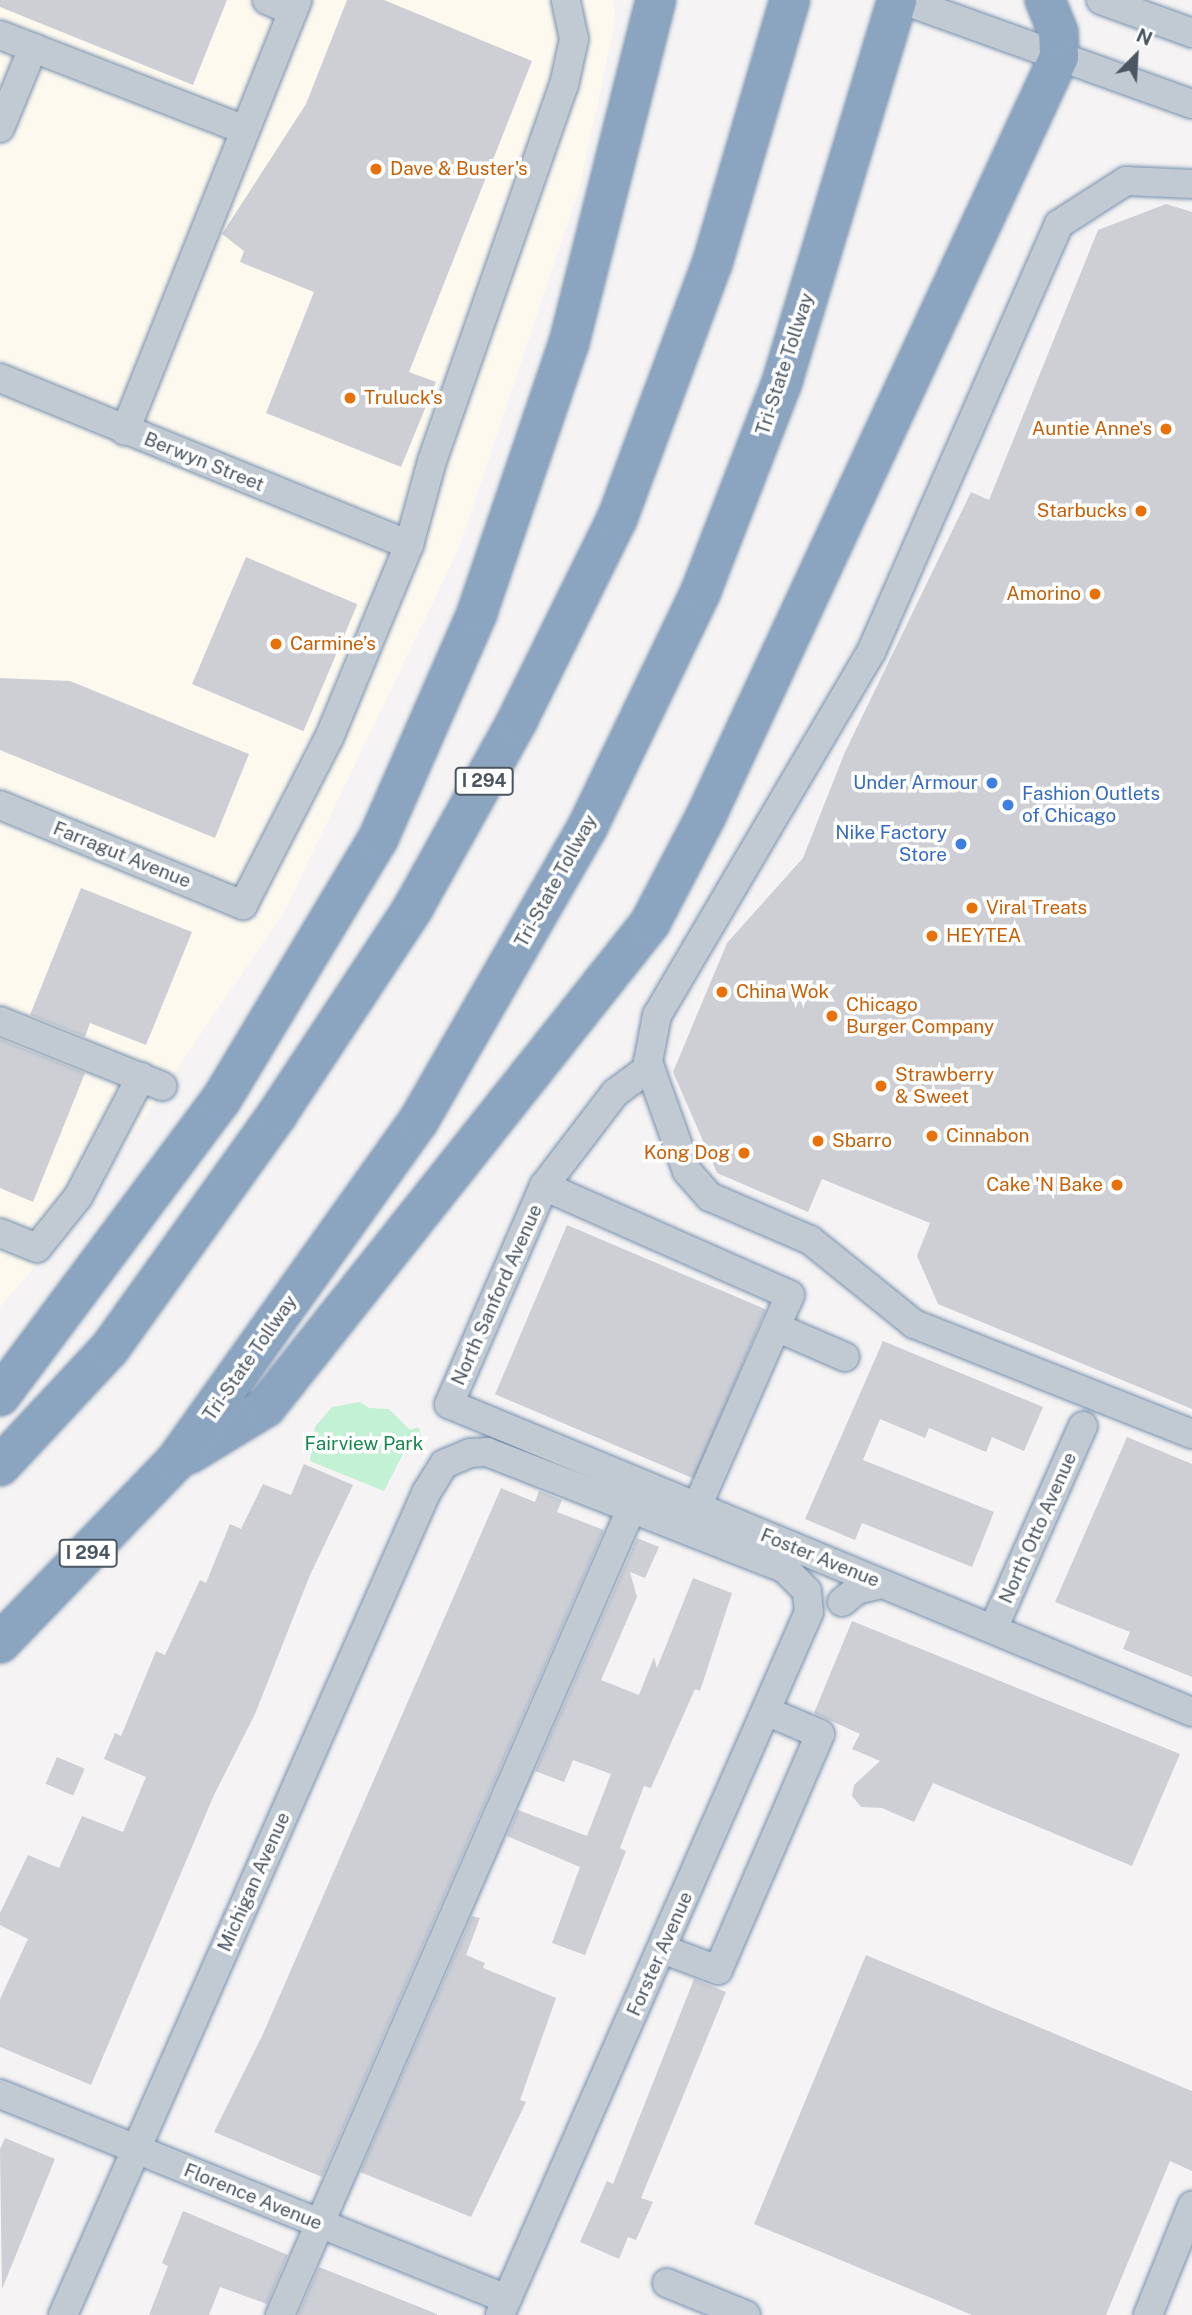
<!DOCTYPE html>
<html>
<head>
<meta charset="utf-8">
<style>
  body { margin:0 }
  #map { position:relative; width:1192px; height:2315px; overflow:hidden; background:#f5f3f3; font-family:"Public Sans",sans-serif }
  div>[style] { position:absolute }
  .commercial>* { inset:0; background:#fdf9ef }
  .green>* { inset:0; background:#c3f1d5 }
  .building>* { inset:0; background:#cdcfd5; transform-origin:0 0 }
  .roads { filter:drop-shadow(0 0 2px #7690ad) drop-shadow(0 0 2px #7690ad) }
  .minor>* { height:28px; margin:-14px; padding:0 14px; transform-origin:14px; border-radius:14px; background:#c1cad2 }
  .highway>* { height:38px; margin:-19px; padding:0 19px; transform-origin:19px; border-radius:19px; background:#8ba5c1 }
  .dots>* { width:19px; height:19px; translate:-50% -50%; box-sizing:border-box; border:4px solid #fff; border-radius:50% }
  span { translate:-50% -50%; white-space:nowrap; text-align:center; line-height:1.15; -webkit-text-stroke:7px #fff; paint-order:stroke }
  .shield-label span { padding:2px 5px; background:#fff; border:2px solid; border-radius:5px; -webkit-text-stroke-width:0 }
  .shield-label { font-size:18px; color:#4a5661; font-weight:700 }
  .food-label { font-size:19px; color:#c56008 }
  .left { translate:0 -50%; text-align:left }
  .right { translate:-100% -50%; text-align:right }
  .street-label { font-size:19px; color:#4a5661 }
  .shop-label { font-size:19px; color:#366cbe }
  .park-label { font-size:19px; color:#17864f }
  .north { position:absolute; left:1101px; top:21px; width:70px; height:70px; -webkit-text-stroke:5px #fff; paint-order:stroke; rotate:24deg; font-size:19px; font-weight:700; line-height:28px; text-align:center; color:#4a5661 }
  .north::after { content:''; display:block; margin:auto; width:24px; height:32px; background:#4a5661; clip-path:polygon(50% 0,100% 100%,50% 72%,0 100%) }
</style>
</head>
<body>
<div id="map">
  <div class="commercial">
    <div style="clip-path:polygon(0 0,612px 0,616px 17px,580px 186px,459px 548px,285px 910px,72px 1224px,0 1307px)"></div>
  </div>
  <div class="green">
    <div style="clip-path:polygon(360px 1402px,369px 1408px,389px 1409px,410px 1430px,419px 1427px,422px 1441px,405px 1450px,384px 1491px,310px 1461px,315px 1427px,332px 1407px)"></div>
  </div>
  <div class="building">
    <div style="clip-path:polygon(0 0,227px 0,193px 85px,0 7px)"></div>
    <div style="clip-path:polygon(347px 0,384px 0,532px 61px,409px 372px,436px 382px,401px 467px,266px 413px,314px 292px,240px 262px,244px 251px,222px 234px,306px 104px)"></div>
    <div style="clip-path:polygon(1166px 204px,1192px 212px,1192px 1409px,938px 1304px,917px 1256px,930px 1223px,822px 1179px,808px 1212px,717px 1173px,673px 1072px,727px 943px,803px 858px,845px 752px,971px 492px,989px 500px,1098px 230px)"></div>
    <div style="left:246px;top:557px;width:121px;height:138px;rotate:23deg"></div>
    <div style="clip-path:polygon(0 678px,70px 681px,249px 754px,215px 838px,0 750px)"></div>
    <div style="clip-path:polygon(81px 888px,192px 932px,146px 1045px,90px 1023px,85px 1037px,30px 1015px)"></div>
    <div style="clip-path:polygon(0 1039px,85px 1073px,33px 1202px,0 1188px)"></div>
    <div style="left:567px;top:1225px;width:216px;height:184px;rotate:23deg"></div>
    <div style="clip-path:polygon(883px 1341px,1043px 1407px,1024px 1451px,992px 1437px,986px 1452px,929px 1428px,925px 1438px,880px 1419px,863px 1460px,994px 1512px,972px 1567px,862px 1523px,855px 1540px,805px 1519px)"></div>
    <div style="clip-path:polygon(1127px 1437px,1192px 1464px,1192px 1677px,1123px 1649px,1130px 1632px,1055px 1602px)"></div>
    <div style="clip-path:polygon(304px 1464px,353px 1485px,310px 1575px,255px 1714px,214px 1795px,91px 2085px,0 2047px,0 1999px,28px 1939px,0 1925px,0 1913px,28px 1855px,59px 1868px,82px 1816px,123px 1832px,146px 1777px,104px 1759px,115px 1733px,121px 1736px,156px 1651px,165px 1655px,200px 1580px,206px 1583px,230px 1524px,241px 1529px,263px 1484px,291px 1495px)"></div>
    <div style="clip-path:polygon(501px 1488px,535px 1502px,539px 1491px,562px 1500px,557px 1512px,604px 1530px,322px 2177px,214px 2132px,263px 2034px)"></div>
    <div style="clip-path:polygon(637px 1538px,659px 1547px,645px 1578px,630px 1572px,637px 1597px,601px 1680px,639px 1695px,654px 1657px,657px 1668px,693px 1578px,732px 1593px,700px 1691px,695px 1689px,651px 1788px,644px 1786px,620px 1848px,626px 1851px,585px 1955px,552px 1943px,580px 1867px,507px 1836px,518px 1810px,587px 1836px,611px 1774px,573px 1760px,564px 1782px,535px 1771px)"></div>
    <div style="clip-path:polygon(852px 1621px,1180px 1754px,1132px 1866px,933px 1783px,914px 1822px,882px 1808px,861px 1807px,852px 1796px,854px 1785px,880px 1761px,852px 1749px,860px 1734px,814px 1713px)"></div>
    <div style="left:57px;top:1757px;width:30px;height:29px;rotate:23deg"></div>
    <div style="clip-path:polygon(472px 1916px,480px 1918px,466px 1955px,485px 1963px,483px 1968px,556px 1998px,520px 2100px,526px 2102px,471px 2217px,360px 2172px)"></div>
    <div style="clip-path:polygon(866px 1955px,1192px 2091px,1192px 2171px,1170px 2161px,1106px 2315px,972px 2315px,754px 2224px)"></div>
    <div style="clip-path:polygon(694px 1979px,726px 1992px,641px 2198px,653px 2202px,636px 2240px,628px 2237px,619px 2259px,580px 2242px,607px 2181px,613px 2184px)"></div>
    <div style="clip-path:polygon(5px 2138px,55px 2159px,2px 2289px,0 2149px)"></div>
    <div style="clip-path:polygon(183px 2211px,288px 2255px,267px 2304px,220px 2287px,209px 2315px,149px 2315px,168px 2266px,162px 2263px)"></div>
    <div style="clip-path:polygon(319px 2267px,437px 2314px,437px 2315px,298px 2315px)"></div>
  </div>
  <div class="roads">
    <div class="minor">
      <div style="left:267px;top:0;width:28px;rotate:23deg"></div>
      <div style="left:903px;top:0;width:307px;rotate:19.8deg"></div>
      <div style="left:1101px;top:0;width:97px;rotate:19.9deg"></div>
      <div style="left:0;top:35px;width:263px;rotate:21.2deg"></div>
      <div style="left:0;top:128px;width:87px;rotate:-67.6deg"></div>
      <div style="left:1192px;top:184px;width:66px;rotate:-177.4deg"></div>
      <div style="left:1126px;top:181px;width:80px;rotate:147.3deg"></div>
      <div style="left:1059px;top:224px;width:467px;rotate:113.7deg"></div>
      <div style="left:871px;top:652px;width:421px;rotate:120.5deg"></div>
      <div style="left:657px;top:1015px;width:48px;rotate:100.8deg"></div>
      <div style="left:648px;top:1062px;width:116px;rotate:70.3deg"></div>
      <div style="left:687px;top:1171px;width:35px;rotate:49deg"></div>
      <div style="left:710px;top:1197px;width:109px;rotate:23.3deg"></div>
      <div style="left:810px;top:1240px;width:134px;rotate:38.9deg"></div>
      <div style="left:914px;top:1324px;width:299px;rotate:21.6deg"></div>
      <div style="left:0;top:378px;width:442px;rotate:22.2deg"></div>
      <div style="left:125px;top:431px;width:464px;rotate:-68.2deg"></div>
      <div style="left:0;top:805px;width:263px;rotate:22.4deg"></div>
      <div style="left:243px;top:905px;width:188px;rotate:-62.8deg"></div>
      <div style="left:329px;top:738px;width:209px;rotate:-67.5deg"></div>
      <div style="left:409px;top:545px;width:87px;rotate:-74.7deg"></div>
      <div style="left:432px;top:461px;width:398px;rotate:-70.7deg"></div>
      <div style="left:564px;top:85px;width:47px;rotate:-77.7deg"></div>
      <div style="left:574px;top:39px;width:40px;rotate:-102deg"></div>
      <div style="left:0;top:1021px;width:175px;rotate:21.9deg"></div>
      <div style="left:650px;top:1067px;width:44px;rotate:143.4deg"></div>
      <div style="left:615px;top:1093px;width:117px;rotate:127.4deg"></div>
      <div style="left:544px;top:1186px;width:238px;rotate:113.5deg"></div>
      <div style="left:449px;top:1404px;width:804px;rotate:22.52deg"></div>
      <div style="left:544px;top:1186px;width:269px;rotate:23.9deg"></div>
      <div style="left:790px;top:1295px;width:232px;rotate:113.7deg"></div>
      <div style="left:0;top:1233px;width:40px;rotate:22deg"></div>
      <div style="left:37px;top:1248px;width:65px;rotate:-51.2deg"></div>
      <div style="left:78px;top:1197px;width:136px;rotate:-62.3deg"></div>
      <div style="left:776px;top:1327px;width:75px;rotate:23.5deg"></div>
      <div style="left:842px;top:1602px;width:19px;rotate:-39deg"></div>
      <div style="left:857px;top:1590px;width:25px;rotate:-14deg"></div>
      <div style="left:993px;top:1629px;width:222px;rotate:-66.1deg"></div>
      <div style="left:662px;top:1949px;width:60px;rotate:20.6deg"></div>
      <div style="left:718px;top:1970px;width:257px;rotate:-66.6deg"></div>
      <div style="left:820px;top:1734px;width:56px;rotate:-157.1deg"></div>
      <div style="left:0;top:2094px;width:547px;rotate:22.02deg"></div>
      <div style="left:667px;top:2283px;width:85px;rotate:22.1deg"></div>
      <div style="left:63px;top:2315px;width:899px;rotate:-66.17deg"></div>
      <div style="left:426px;top:1493px;width:34px;rotate:-58deg"></div>
      <div style="left:444px;top:1464px;width:28px;rotate:-23deg"></div>
      <div style="left:470px;top:1453px;width:17px;rotate:-3deg"></div>
      <div style="left:487px;top:1452px;width:320px;rotate:21.4deg"></div>
      <div style="left:785px;top:1569px;width:31px;rotate:45deg"></div>
      <div style="left:807px;top:1591px;width:21px;rotate:85deg"></div>
      <div style="left:809px;top:1612px;width:768px;rotate:113.73deg"></div>
      <div style="left:280px;top:2315px;width:881px;rotate:-66.46deg"></div>
      <div style="left:1148px;top:2315px;width:118px;rotate:-68deg"></div>
    </div>
    <div class="highway">
      <div style="left:0;top:1396px;width:369px;rotate:-53.3deg"></div>
      <div style="left:221px;top:1100px;width:305px;rotate:-59deg"></div>
      <div style="left:378px;top:839px;width:247px;rotate:-66.3deg"></div>
      <div style="left:477px;top:613px;width:285px;rotate:-71.2deg"></div>
      <div style="left:569px;top:343px;width:354px;rotate:-75.8deg"></div>
      <div style="left:189px;top:1454px;width:90px;rotate:-31.4deg"></div>
      <div style="left:266px;top:1407px;width:618px;rotate:-51.57deg"></div>
      <div style="left:650px;top:923px;width:119px;rotate:-62.4deg"></div>
      <div style="left:705px;top:818px;width:839px;rotate:-65.05deg"></div>
      <div style="left:1059px;top:57px;width:25px;rotate:-92deg"></div>
      <div style="left:1058px;top:32px;width:35px;rotate:-112deg"></div>
      <div style="left:0;top:1466px;width:161px;rotate:-47deg"></div>
      <div style="left:110px;top:1348px;width:289px;rotate:-54.4deg"></div>
      <div style="left:278px;top:1113px;width:245px;rotate:-56.6deg"></div>
      <div style="left:413px;top:908px;width:214px;rotate:-60.9deg"></div>
      <div style="left:517px;top:721px;width:225px;rotate:-63.7deg"></div>
      <div style="left:617px;top:519px;width:275px;rotate:-69.6deg"></div>
      <div style="left:713px;top:261px;width:272px;rotate:-73.6deg"></div>
      <div style="left:0;top:1643px;width:252px;rotate:-46deg"></div>
      <div style="left:175px;top:1462px;width:420px;rotate:-54.5deg"></div>
      <div style="left:419px;top:1120px;width:337px;rotate:-60.1deg"></div>
      <div style="left:587px;top:828px;width:263px;rotate:-64.3deg"></div>
      <div style="left:701px;top:591px;width:224px;rotate:-68.8deg"></div>
      <div style="left:782px;top:382px;width:399px;rotate:-73.2deg"></div>
    </div>
  </div>
  <div class="dots">
    <div style="left:376px;top:169px;background:#e8710a"></div>
    <div style="left:350px;top:398px;background:#e8710a"></div>
    <div style="left:1166px;top:429px;background:#e8710a"></div>
    <div style="left:1141px;top:511px;background:#e8710a"></div>
    <div style="left:1095px;top:594px;background:#e8710a"></div>
    <div style="left:276px;top:644px;background:#e8710a"></div>
    <div style="left:992px;top:783px;background:#3f7fe0"></div>
    <div style="left:1008px;top:805px;background:#3f7fe0"></div>
    <div style="left:961px;top:844px;background:#3f7fe0"></div>
    <div style="left:972px;top:908px;background:#e8710a"></div>
    <div style="left:932px;top:936px;background:#e8710a"></div>
    <div style="left:722px;top:992px;background:#e8710a"></div>
    <div style="left:832px;top:1016px;background:#e8710a"></div>
    <div style="left:881px;top:1086px;background:#e8710a"></div>
    <div style="left:932px;top:1136px;background:#e8710a"></div>
    <div style="left:818px;top:1141px;background:#e8710a"></div>
    <div style="left:744px;top:1153px;background:#e8710a"></div>
    <div style="left:1117px;top:1185px;background:#e8710a"></div>
  </div>
  <div class="shield-label">
    <span style="left:484px;top:781px">I 294</span>
    <span style="left:88px;top:1553px">I 294</span>
  </div>
  <div class="food-label">
    <span class="left" style="left:390px;top:169px">Dave &amp; Buster's</span>
    <span class="left" style="left:364px;top:398px">Truluck's</span>
    <span class="right" style="left:1152px;top:429px">Auntie Anne's</span>
    <span class="right" style="left:1127px;top:511px">Starbucks</span>
    <span class="right" style="left:1081px;top:594px">Amorino</span>
    <span class="left" style="left:290px;top:644px">Carmine’s</span>
    <span class="left" style="left:986px;top:908px">Viral Treats</span>
    <span class="left" style="left:946px;top:936px">HEYTEA</span>
    <span class="left" style="left:736px;top:992px">China Wok</span>
    <span class="left" style="left:846px;top:1016px">Chicago<br>Burger Company</span>
    <span class="left" style="left:895px;top:1086px">Strawberry<br>&amp; Sweet</span>
    <span class="left" style="left:946px;top:1136px">Cinnabon</span>
    <span class="left" style="left:832px;top:1141px">Sbarro</span>
    <span class="right" style="left:730px;top:1153px">Kong Dog</span>
    <span class="right" style="left:1103px;top:1185px">Cake 'N Bake</span>
  </div>
  <div class="street-label">
    <span style="left:785px;top:364px;rotate:-72deg">Tri-State Tollway</span>
    <span style="left:204px;top:462px;rotate:22deg">Berwyn Street</span>
    <span style="left:122px;top:855px;rotate:22deg">Farragut Avenue</span>
    <span style="left:556px;top:881px;rotate:-61deg">Tri-State Tollway</span>
    <span style="left:497px;top:1295px;rotate:-66deg">North Sanford Avenue</span>
    <span style="left:250px;top:1358px;rotate:-55deg">Tri-State Tollway</span>
    <span style="left:1038px;top:1528px;rotate:-66deg">North Otto Avenue</span>
    <span style="left:820px;top:1558px;rotate:22deg">Foster Avenue</span>
    <span style="left:254px;top:1882px;rotate:-66deg">Michigan Avenue</span>
    <span style="left:660px;top:1954px;rotate:-66deg">Forster Avenue</span>
    <span style="left:253px;top:2197px;rotate:22deg">Florence Avenue</span>
  </div>
  <div class="shop-label">
    <span class="right" style="left:978px;top:783px">Under Armour</span>
    <span class="left" style="left:1022px;top:805px">Fashion Outlets<br>of Chicago</span>
    <span class="right" style="left:947px;top:844px">Nike Factory<br>Store</span>
  </div>
  <div class="park-label">
    <span style="left:364px;top:1444px">Fairview Park</span>
  </div>
  <div class="north">N</div>
</div>
</body>
</html>
